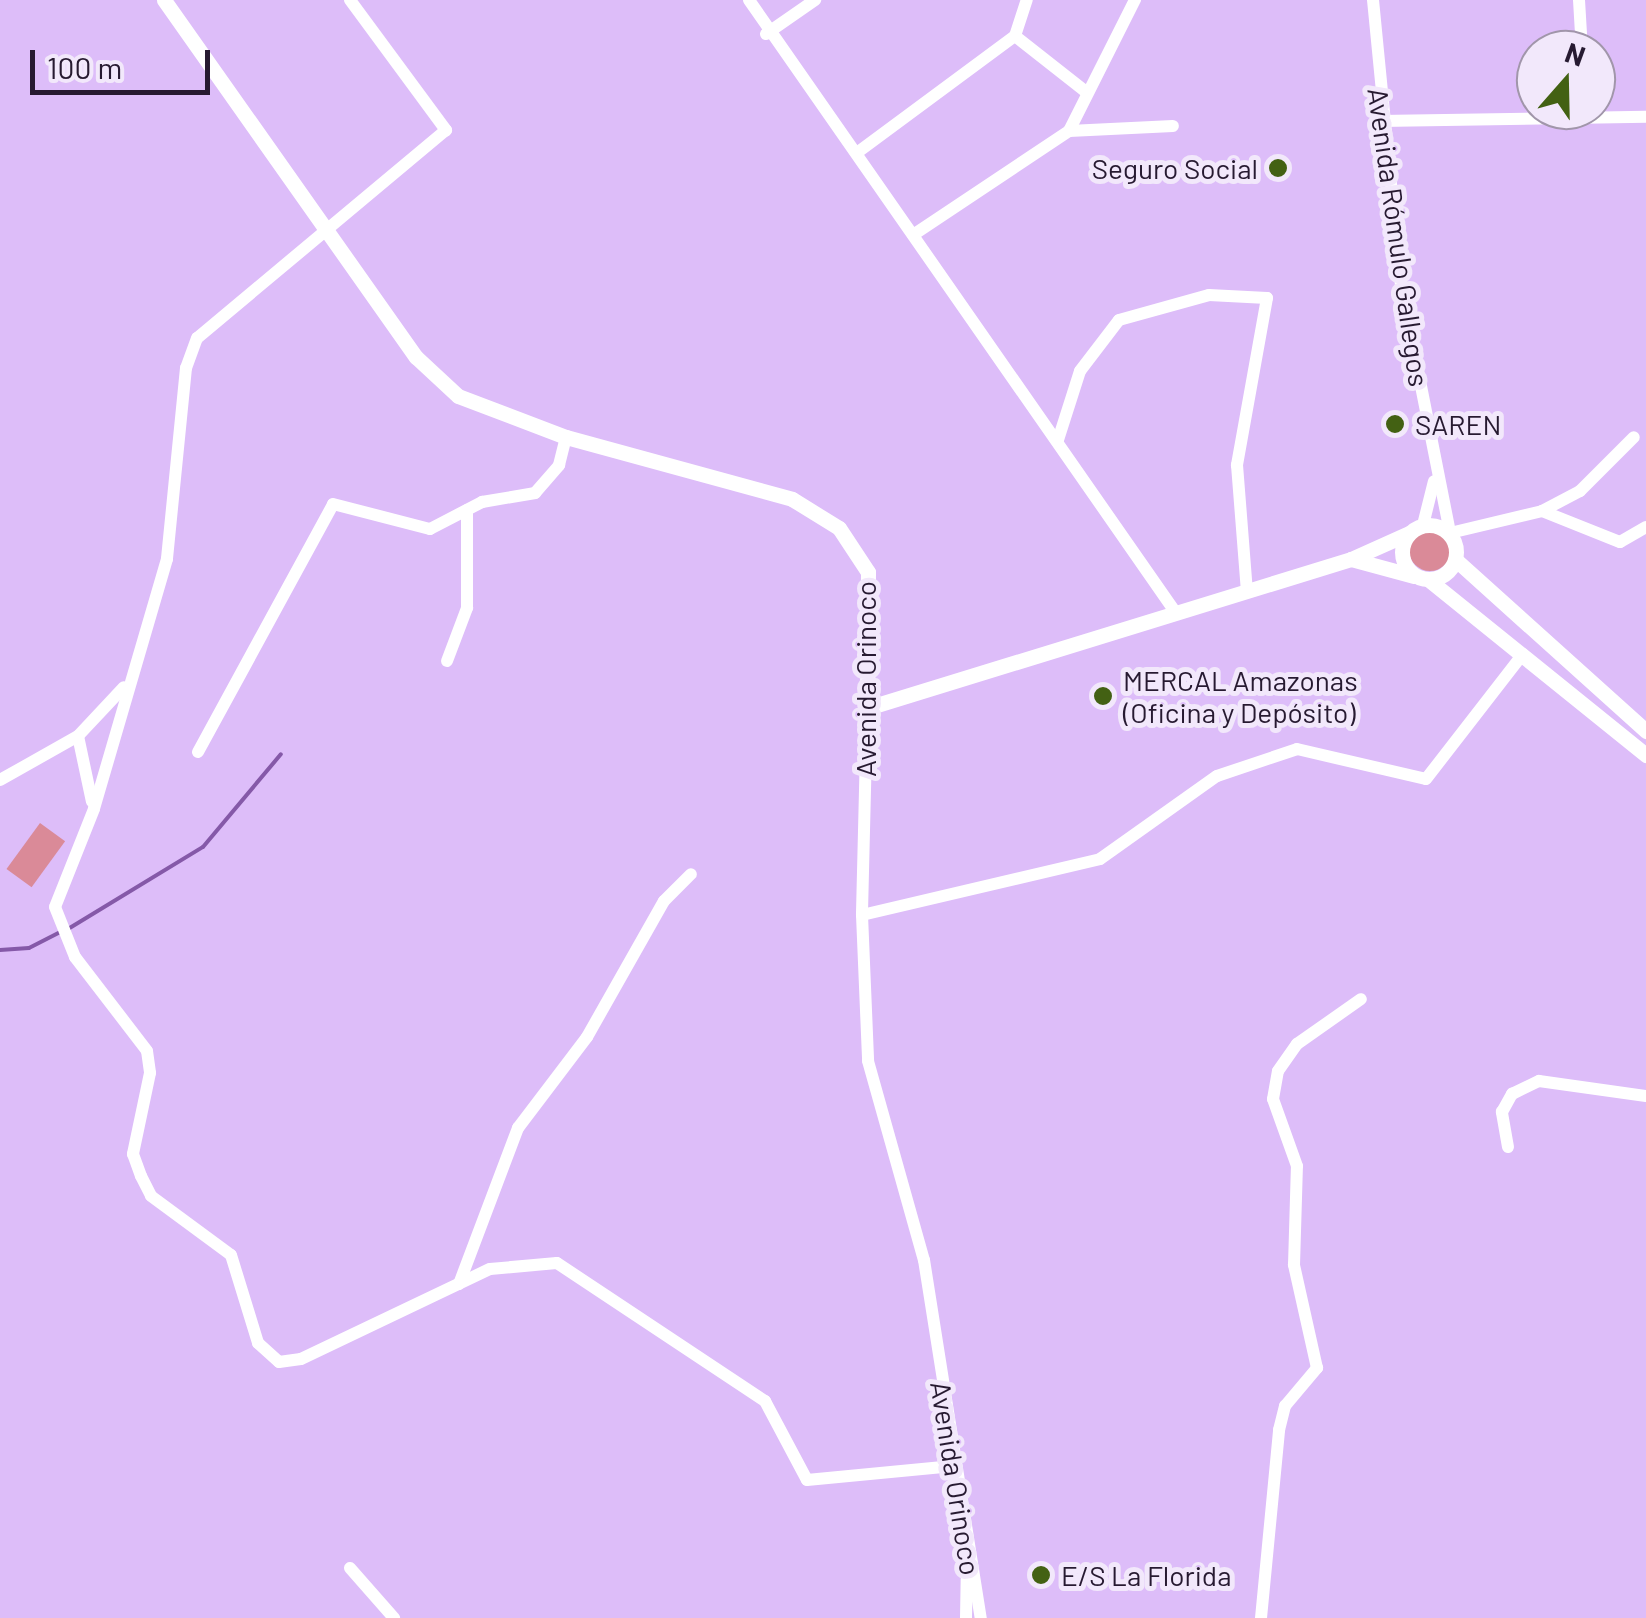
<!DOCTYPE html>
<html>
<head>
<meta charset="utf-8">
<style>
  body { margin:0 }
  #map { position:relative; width:1646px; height:1618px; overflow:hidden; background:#ddbdf9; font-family:Barlow,sans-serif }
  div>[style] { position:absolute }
  .green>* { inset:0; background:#da8a98; transform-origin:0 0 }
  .round { border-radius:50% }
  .stream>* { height:4px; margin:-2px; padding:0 2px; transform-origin:2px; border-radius:2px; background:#8559a8 }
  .minor>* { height:12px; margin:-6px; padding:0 6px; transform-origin:6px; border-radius:6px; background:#fff }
  .major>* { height:15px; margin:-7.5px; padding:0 7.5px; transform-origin:7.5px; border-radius:7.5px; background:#fff }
  .major>.ring { margin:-7.5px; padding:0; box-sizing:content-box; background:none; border:15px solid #fff; border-radius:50% }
  .dots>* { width:28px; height:28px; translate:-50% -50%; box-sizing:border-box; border:5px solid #f2e8fb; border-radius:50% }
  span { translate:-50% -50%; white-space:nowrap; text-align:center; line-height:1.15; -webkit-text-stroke:10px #f2e8fb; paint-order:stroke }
  .poi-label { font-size:28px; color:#271a31 }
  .right { translate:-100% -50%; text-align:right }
  .left { translate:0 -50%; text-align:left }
  .street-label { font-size:28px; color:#271a31 }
  .north { position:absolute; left:1516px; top:30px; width:100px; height:100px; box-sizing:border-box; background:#f2e8fb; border:2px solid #a196aa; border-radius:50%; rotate:20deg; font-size:28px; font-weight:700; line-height:40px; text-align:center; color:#271a31 }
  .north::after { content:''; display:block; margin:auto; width:35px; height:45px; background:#436113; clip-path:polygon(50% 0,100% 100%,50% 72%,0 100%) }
  .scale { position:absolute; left:30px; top:50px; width:180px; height:45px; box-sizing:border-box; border:5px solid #271a31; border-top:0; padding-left:12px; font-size:30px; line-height:35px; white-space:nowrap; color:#271a31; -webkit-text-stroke:8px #f2e8fb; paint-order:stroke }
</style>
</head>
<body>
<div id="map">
  <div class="green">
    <div class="round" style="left:1409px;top:529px;width:42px;height:42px"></div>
    <div style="left:40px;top:823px;width:31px;height:57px;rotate:36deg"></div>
  </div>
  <div class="stream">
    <div style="left:68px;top:929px;width:158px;rotate:-31.3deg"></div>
    <div style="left:203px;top:847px;width:121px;rotate:-50deg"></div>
    <div style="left:0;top:950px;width:29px;rotate:-4deg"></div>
    <div style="left:29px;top:948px;width:34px;rotate:-27deg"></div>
  </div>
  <div class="minor">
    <div style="left:350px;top:0;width:162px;rotate:53.6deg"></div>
    <div style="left:446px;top:130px;width:324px;rotate:140.1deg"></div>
    <div style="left:197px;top:338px;width:32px;rotate:110deg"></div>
    <div style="left:186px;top:368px;width:192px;rotate:95.7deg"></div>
    <div style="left:167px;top:559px;width:260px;rotate:106.3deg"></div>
    <div style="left:94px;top:809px;width:105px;rotate:111.7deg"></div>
    <div style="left:55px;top:907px;width:54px;rotate:68.2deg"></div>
    <div style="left:75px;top:957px;width:118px;rotate:52.5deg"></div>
    <div style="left:147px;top:1051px;width:22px;rotate:82deg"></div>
    <div style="left:150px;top:1073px;width:83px;rotate:101.9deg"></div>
    <div style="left:133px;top:1154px;width:23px;rotate:70deg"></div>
    <div style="left:141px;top:1176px;width:22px;rotate:63deg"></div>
    <div style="left:151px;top:1196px;width:99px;rotate:36.4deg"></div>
    <div style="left:231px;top:1255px;width:92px;rotate:72.9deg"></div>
    <div style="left:258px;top:1343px;width:28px;rotate:42deg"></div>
    <div style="left:279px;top:1362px;width:22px;rotate:-8deg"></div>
    <div style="left:301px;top:1359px;width:209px;rotate:-25.5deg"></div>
    <div style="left:490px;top:1269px;width:67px;rotate:-5.1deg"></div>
    <div style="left:557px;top:1263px;width:250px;rotate:33.6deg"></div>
    <div style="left:765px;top:1401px;width:89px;rotate:62deg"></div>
    <div style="left:807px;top:1480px;width:147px;rotate:-5.5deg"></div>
    <div style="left:749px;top:0;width:747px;rotate:55.14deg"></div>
    <div style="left:1373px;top:0;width:286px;rotate:84.4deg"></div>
    <div style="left:1401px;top:285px;width:253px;rotate:78.8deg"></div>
    <div style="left:1450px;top:533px;width:95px;rotate:-13.4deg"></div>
    <div style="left:1542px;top:511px;width:84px;rotate:21.7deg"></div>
    <div style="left:1620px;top:542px;width:30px;rotate:-30deg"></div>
    <div style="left:1579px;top:0;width:50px;rotate:86.6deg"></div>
    <div style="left:766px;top:34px;width:60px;rotate:-34.8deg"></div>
    <div style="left:1015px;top:36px;width:89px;rotate:38.2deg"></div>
    <div style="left:1380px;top:121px;width:266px;rotate:-0.9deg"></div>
    <div style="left:1069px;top:131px;width:104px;rotate:-2.8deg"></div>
    <div style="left:858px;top:152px;width:195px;rotate:-36.5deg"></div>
    <div style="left:1015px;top:36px;width:38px;rotate:-72deg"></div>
    <div style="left:913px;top:235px;width:187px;rotate:-33.7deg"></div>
    <div style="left:1069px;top:131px;width:147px;rotate:-63.3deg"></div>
    <div style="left:1058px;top:440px;width:72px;rotate:-72.3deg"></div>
    <div style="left:1080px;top:371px;width:64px;rotate:-52.6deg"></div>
    <div style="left:1119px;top:320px;width:93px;rotate:-15.5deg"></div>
    <div style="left:1209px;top:295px;width:58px;rotate:3deg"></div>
    <div style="left:1267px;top:298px;width:170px;rotate:100.2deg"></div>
    <div style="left:1237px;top:465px;width:126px;rotate:85.5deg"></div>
    <div style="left:1542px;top:511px;width:43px;rotate:-27.8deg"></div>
    <div style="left:1580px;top:491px;width:76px;rotate:-45deg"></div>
    <div style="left:1423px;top:525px;width:45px;rotate:-76deg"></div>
    <div style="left:447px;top:661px;width:57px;rotate:-69.3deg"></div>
    <div style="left:467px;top:608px;width:98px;rotate:-90deg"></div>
    <div style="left:867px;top:708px;width:207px;rotate:91.4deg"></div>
    <div style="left:862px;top:915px;width:146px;rotate:87.6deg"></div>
    <div style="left:868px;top:1061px;width:207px;rotate:74.3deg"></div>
    <div style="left:924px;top:1260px;width:363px;rotate:81deg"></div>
    <div style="left:78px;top:736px;width:67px;rotate:78deg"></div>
    <div style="left:198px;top:752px;width:282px;rotate:-61.4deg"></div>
    <div style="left:333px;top:504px;width:100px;rotate:14.5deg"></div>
    <div style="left:430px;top:529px;width:59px;rotate:-27.4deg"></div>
    <div style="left:482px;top:502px;width:54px;rotate:-9.6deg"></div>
    <div style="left:535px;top:493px;width:37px;rotate:-49deg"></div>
    <div style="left:559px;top:465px;width:29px;rotate:-76deg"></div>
    <div style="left:0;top:780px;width:90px;rotate:-29.4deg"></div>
    <div style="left:78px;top:736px;width:67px;rotate:-46.8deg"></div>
    <div style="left:862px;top:915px;width:244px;rotate:-13.2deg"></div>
    <div style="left:1100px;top:859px;width:143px;rotate:-35.4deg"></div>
    <div style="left:1217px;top:776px;width:84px;rotate:-18.6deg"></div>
    <div style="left:1297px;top:749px;width:132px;rotate:13.1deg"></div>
    <div style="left:1426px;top:779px;width:158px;rotate:-52.2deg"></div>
    <div style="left:1508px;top:1147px;width:36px;rotate:-100deg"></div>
    <div style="left:1502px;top:1112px;width:21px;rotate:-61deg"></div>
    <div style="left:1512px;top:1094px;width:30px;rotate:-26deg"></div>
    <div style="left:1539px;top:1081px;width:108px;rotate:8deg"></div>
    <div style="left:459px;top:1284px;width:167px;rotate:-69.3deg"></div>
    <div style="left:518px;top:1128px;width:114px;rotate:-52.8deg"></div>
    <div style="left:587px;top:1037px;width:156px;rotate:-60.5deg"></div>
    <div style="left:664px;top:901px;width:38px;rotate:-45deg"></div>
    <div style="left:350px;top:1568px;width:67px;rotate:48.7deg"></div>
    <div style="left:966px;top:1618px;width:39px;rotate:-89deg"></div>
    <div style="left:1261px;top:1618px;width:189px;rotate:-84.5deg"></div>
    <div style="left:1279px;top:1430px;width:25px;rotate:-76deg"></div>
    <div style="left:1285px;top:1406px;width:50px;rotate:-49.9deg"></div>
    <div style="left:1317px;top:1368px;width:106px;rotate:-102.6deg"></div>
    <div style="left:1294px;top:1265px;width:99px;rotate:-88.3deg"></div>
    <div style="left:1297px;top:1166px;width:71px;rotate:-109.7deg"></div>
    <div style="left:1273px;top:1099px;width:28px;rotate:-80deg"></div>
    <div style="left:1278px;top:1071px;width:33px;rotate:-55deg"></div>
    <div style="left:1297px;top:1044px;width:78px;rotate:-35.1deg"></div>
  </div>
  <div class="major">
    <div style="left:164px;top:0;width:437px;rotate:54.8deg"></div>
    <div style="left:416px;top:357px;width:57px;rotate:42.9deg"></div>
    <div style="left:458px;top:396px;width:116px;rotate:20.8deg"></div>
    <div style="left:566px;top:437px;width:234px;rotate:15.3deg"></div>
    <div style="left:792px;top:499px;width:55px;rotate:31.7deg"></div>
    <div style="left:839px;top:528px;width:53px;rotate:56.6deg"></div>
    <div style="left:868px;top:572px;width:136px;rotate:90.4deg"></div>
    <div style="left:867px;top:708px;width:506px;rotate:-17.11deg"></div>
    <div style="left:1351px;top:559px;width:64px;rotate:-24.1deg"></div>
    <div class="ring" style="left:1402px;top:525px;width:39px;height:39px"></div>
    <div style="left:1351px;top:559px;width:65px;rotate:15.1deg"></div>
    <div style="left:1456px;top:560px;width:256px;rotate:42deg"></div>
    <div style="left:1429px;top:580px;width:279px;rotate:38.9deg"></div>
  </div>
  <div class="dots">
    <div style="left:1278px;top:168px;background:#436113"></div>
    <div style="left:1395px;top:424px;background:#436113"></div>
    <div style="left:1103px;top:696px;background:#436113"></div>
    <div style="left:1041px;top:1575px;background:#436113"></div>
  </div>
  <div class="poi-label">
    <span class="right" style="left:1258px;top:168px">Seguro Social</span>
    <span class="left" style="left:1415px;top:424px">SAREN</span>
    <span class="left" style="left:1123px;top:696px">MERCAL Amazonas<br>(Oficina y Depósito)</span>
    <span class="left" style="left:1061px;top:1575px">E/S La Florida</span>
  </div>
  <div class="street-label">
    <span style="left:1399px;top:237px;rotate:82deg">Avenida Rómulo Gallegos</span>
    <span style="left:865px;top:679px;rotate:-90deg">Avenida Orinoco</span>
    <span style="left:956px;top:1478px;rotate:81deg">Avenida Orinoco</span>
  </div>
  <div class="north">N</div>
  <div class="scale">100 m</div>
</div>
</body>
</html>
